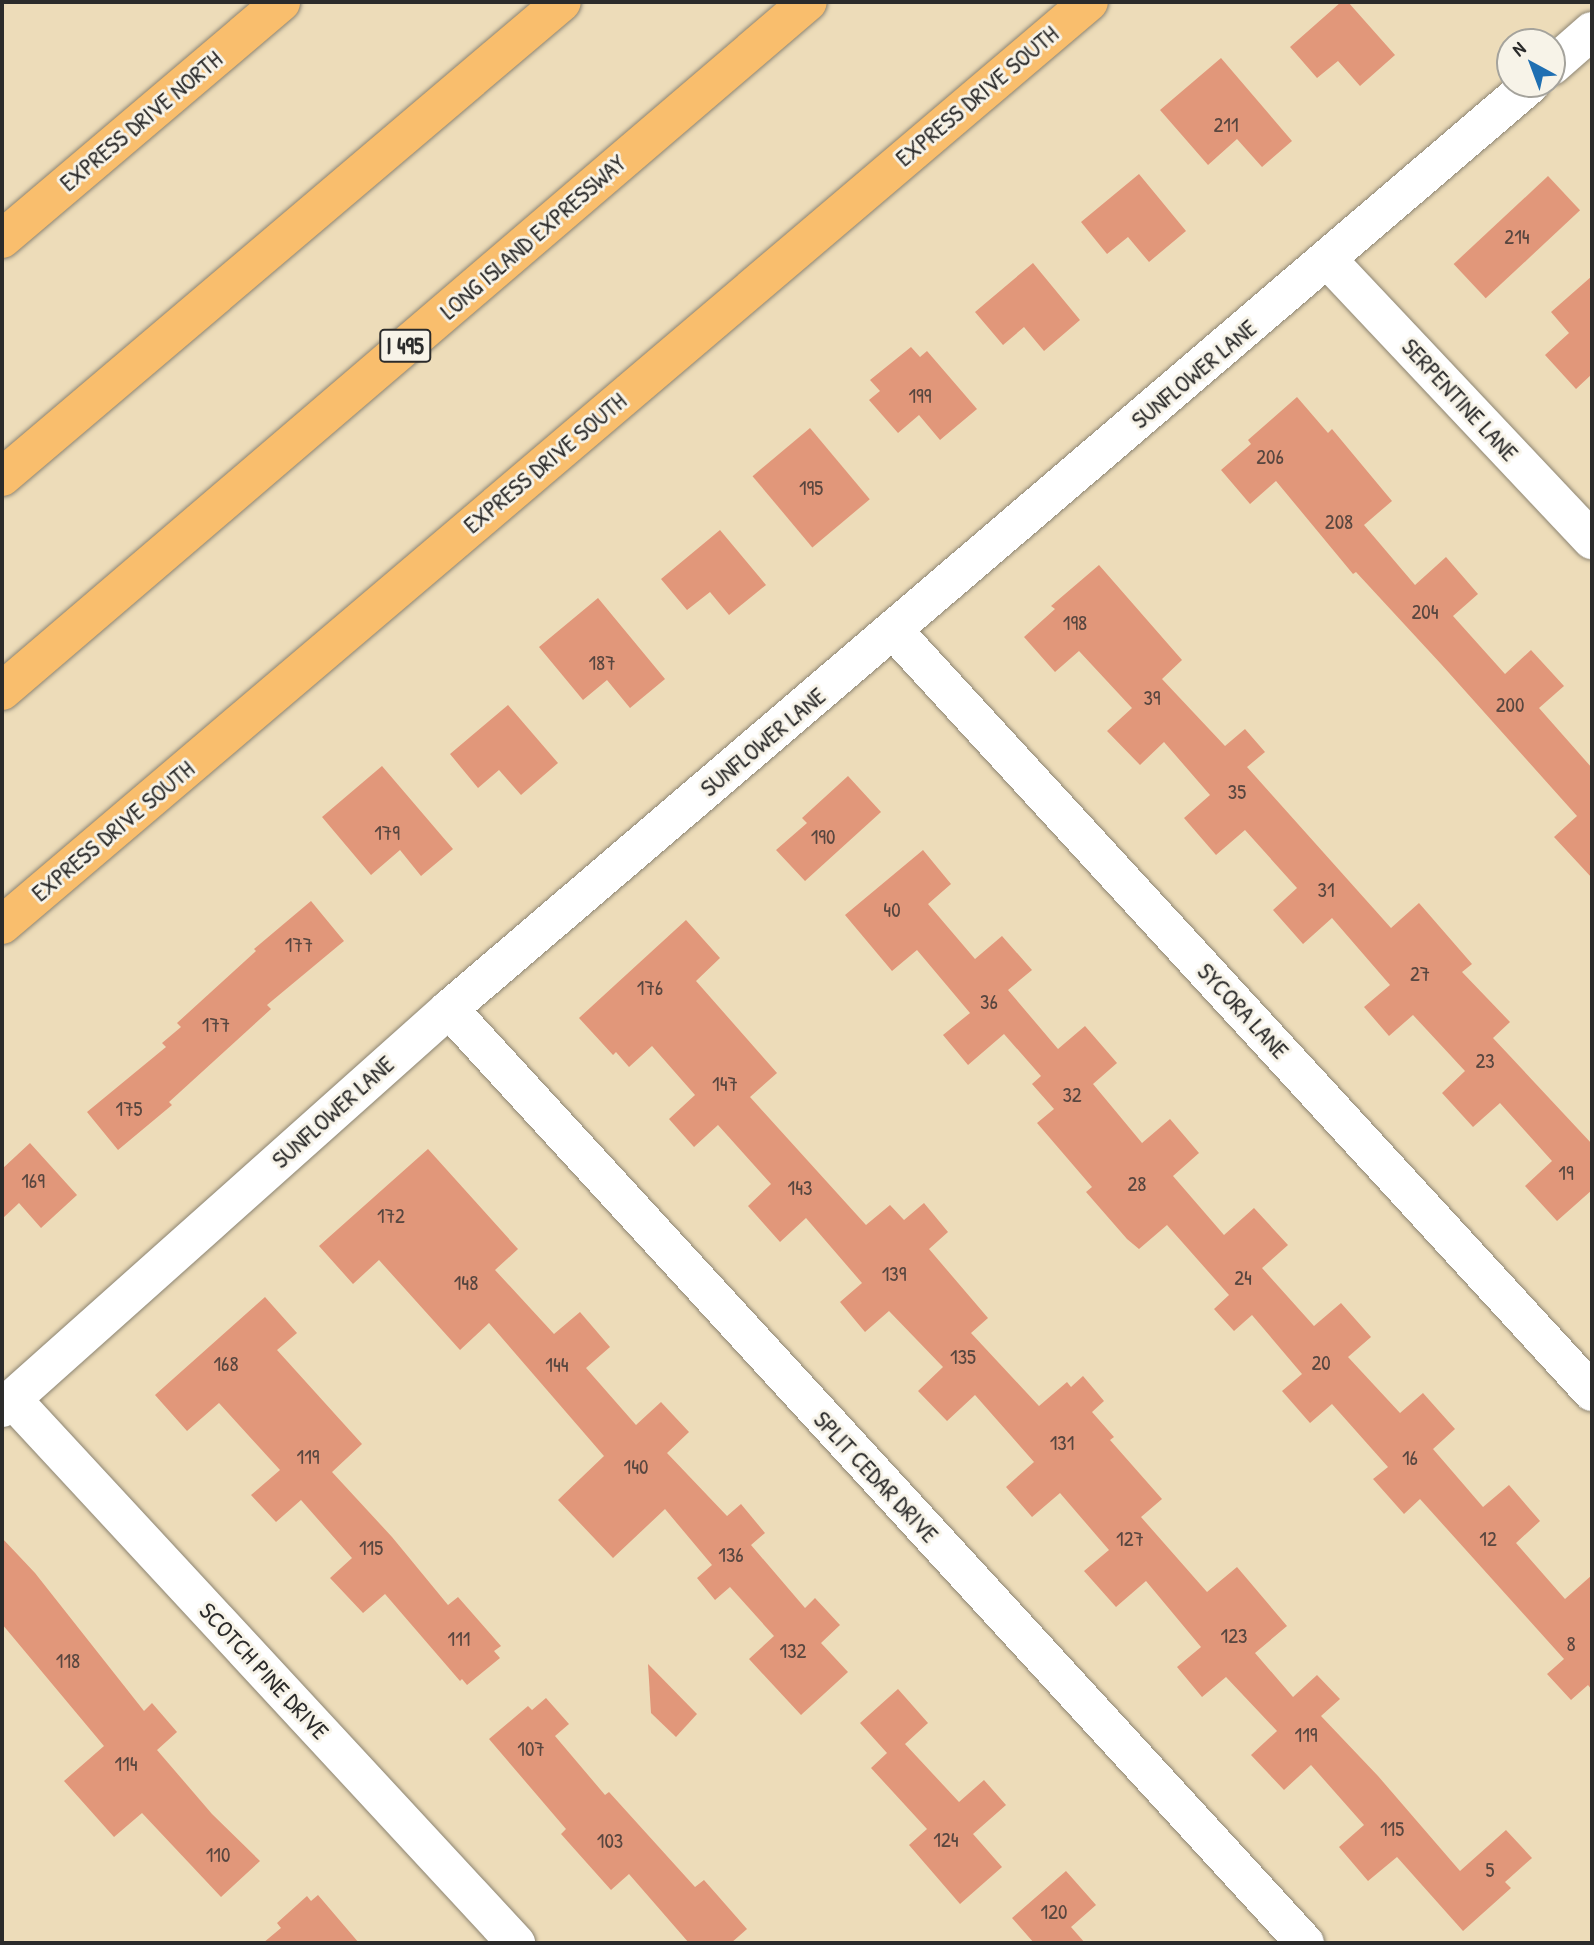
<!DOCTYPE html>
<html>
<head>
<meta charset="utf-8">
<style>
  body { margin:0 }
  #map { position:relative; width:1594px; height:1945px; overflow:hidden; background:#eddcb9; font-family:"Patrick Hand",sans-serif }
  div>[style] { position:absolute }
  .building>* { inset:0; background:#e1977a; transform-origin:0 0 }
  .roads { filter:drop-shadow(0 0 2px #8c8472) drop-shadow(0 0 2px #8c8472) }
  .minor>* { height:38px; margin:-19px; padding:0 19px; transform-origin:19px; border-radius:19px; background:#fff }
  .major>* { height:38px; margin:-19px; padding:0 19px; transform-origin:19px; border-radius:19px; background:#f9be6d }
  .highway>* { height:38px; margin:-19px; padding:0 19px; transform-origin:19px; border-radius:19px; background:#f9be6d }
  span { translate:-50% -50%; white-space:nowrap; text-align:center; line-height:1.15; -webkit-text-stroke:6px #f7f3e8; paint-order:stroke }
  .number-label { font-size:21px; color:#58463f }
  .number-label span { -webkit-text-stroke-width:0 }
  .shield-label span { padding:2px 5px; background:#f7f3e8; border:2px solid; border-radius:5px; -webkit-text-stroke-width:0 }
  .shield-label { font-size:23px; color:#2b2b2b; font-weight:700 }
  .street-label { font-size:24px; color:#2b2b2b }
  .frame { position:absolute; inset:0; border:4px solid #2b2b2b; pointer-events:none }
  .north { position:absolute; left:1496px; top:28px; width:70px; height:70px; box-sizing:border-box; background:#f7f3e8; border:2px solid #a5a39c; border-radius:50%; rotate:319deg; font-size:19px; font-weight:700; line-height:28px; text-align:center; color:#2b2b2b }
  .north::after { content:''; display:block; margin:auto; width:24px; height:32px; background:#1f6fb2; clip-path:polygon(50% 0,100% 100%,50% 72%,0 100%) }
</style>
</head>
<body>
<div id="map">
  <div class="building">
    <div style="clip-path:polygon(1341px 2px,1348px 2px,1395px 55px,1360px 86px,1338px 61px,1317px 78px,1290px 47px)"></div>
    <div style="clip-path:polygon(1221px 58px,1292px 141px,1262px 167px,1237px 139px,1208px 165px,1160px 110px)"></div>
    <div style="clip-path:polygon(1139px 174px,1186px 231px,1149px 262px,1128px 237px,1107px 254px,1081px 222px)"></div>
    <div style="left:1548px;top:176px;width:47px;height:129px;rotate:47deg"></div>
    <div style="clip-path:polygon(1033px 263px,1080px 320px,1044px 351px,1024px 327px,1003px 345px,975px 312px)"></div>
    <div style="clip-path:polygon(1592px 276px,1592px 374px,1576px 389px,1545px 355px,1569px 333px,1551px 312px)"></div>
    <div style="clip-path:polygon(911px 347px,920px 357px,927px 351px,977px 409px,940px 440px,919px 415px,898px 433px,869px 400px,880px 391px,870px 380px)"></div>
    <div style="clip-path:polygon(1297px 397px,1328px 433px,1332px 429px,1392px 501px,1364px 525px,1415px 585px,1446px 557px,1478px 594px,1453px 616px,1505px 674px,1531px 650px,1564px 686px,1539px 708px,1592px 768px,1592px 878px,1554px 837px,1577px 816px,1441px 664px,1356px 572px,1353px 574px,1276px 481px,1250px 504px,1221px 470px,1251px 444px,1248px 440px)"></div>
    <div style="left:810px;top:428px;width:93px;height:75px;rotate:50deg"></div>
    <div style="clip-path:polygon(720px 530px,766px 585px,729px 615px,710px 592px,687px 610px,661px 579px)"></div>
    <div style="clip-path:polygon(1099px 565px,1182px 660px,1162px 679px,1225px 746px,1245px 729px,1265px 752px,1247px 767px,1391px 928px,1419px 903px,1472px 964px,1462px 972px,1510px 1022px,1493px 1038px,1592px 1144px,1592px 1190px,1557px 1221px,1525px 1186px,1552px 1161px,1500px 1103px,1473px 1127px,1442px 1093px,1465px 1071px,1413px 1015px,1389px 1036px,1364px 1007px,1390px 985px,1332px 918px,1303px 944px,1273px 910px,1297px 888px,1245px 830px,1216px 855px,1184px 818px,1210px 795px,1164px 742px,1140px 765px,1107px 731px,1132px 708px,1079px 651px,1055px 672px,1024px 637px,1055px 609px,1051px 606px)"></div>
    <div style="clip-path:polygon(598px 598px,665px 679px,630px 708px,607px 680px,583px 700px,539px 647px)"></div>
    <div style="clip-path:polygon(508px 705px,558px 763px,521px 795px,499px 770px,478px 788px,450px 754px)"></div>
    <div style="clip-path:polygon(382px 766px,453px 849px,421px 876px,400px 850px,371px 875px,322px 817px)"></div>
    <div style="clip-path:polygon(848px 776px,881px 812px,805px 881px,776px 850px,807px 823px,802px 818px)"></div>
    <div style="clip-path:polygon(923px 850px,951px 884px,928px 904px,975px 959px,1002px 936px,1032px 970px,1008px 990px,1058px 1049px,1085px 1026px,1117px 1063px,1093px 1084px,1142px 1143px,1170px 1119px,1199px 1153px,1173px 1176px,1224px 1235px,1254px 1208px,1288px 1245px,1262px 1268px,1314px 1326px,1341px 1303px,1371px 1337px,1348px 1357px,1400px 1413px,1423px 1393px,1455px 1429px,1433px 1449px,1483px 1507px,1509px 1485px,1540px 1521px,1516px 1543px,1565px 1599px,1592px 1575px,1592px 1690px,1588px 1685px,1571px 1700px,1547px 1674px,1564px 1659px,1420px 1499px,1404px 1514px,1373px 1479px,1388px 1467px,1332px 1404px,1310px 1423px,1282px 1391px,1302px 1374px,1252px 1315px,1234px 1331px,1214px 1309px,1229px 1295px,1167px 1225px,1139px 1249px,1127px 1239px,1086px 1192px,1092px 1187px,1037px 1123px,1054px 1109px,1032px 1084px,1041px 1076px,1004px 1034px,968px 1065px,943px 1035px,970px 1013px,917px 950px,892px 971px,845px 915px)"></div>
    <div style="clip-path:polygon(311px 901px,344px 941px,267px 1005px,271px 1009px,169px 1102px,172px 1105px,118px 1150px,87px 1112px,166px 1047px,162px 1043px,181px 1027px,177px 1023px,256px 951px,254px 949px)"></div>
    <div style="clip-path:polygon(686px 920px,720px 958px,696px 981px,777px 1073px,750px 1097px,866px 1225px,890px 1205px,904px 1220px,924px 1203px,948px 1232px,929px 1249px,988px 1318px,971px 1333px,1039px 1406px,1067px 1382px,1071px 1387px,1083px 1376px,1104px 1401px,1092px 1412px,1114px 1437px,1110px 1440px,1162px 1499px,1141px 1517px,1207px 1592px,1237px 1567px,1287px 1626px,1255px 1653px,1293px 1697px,1317px 1675px,1340px 1699px,1321px 1716px,1378px 1776px,1460px 1871px,1506px 1830px,1532px 1858px,1505px 1882px,1511px 1888px,1463px 1931px,1397px 1857px,1368px 1881px,1339px 1847px,1364px 1825px,1311px 1765px,1284px 1790px,1251px 1755px,1277px 1731px,1226px 1677px,1202px 1697px,1177px 1667px,1201px 1647px,1146px 1581px,1116px 1607px,1084px 1571px,1109px 1550px,1060px 1493px,1032px 1517px,1006px 1487px,1034px 1462px,975px 1395px,947px 1421px,918px 1391px,943px 1367px,889px 1311px,865px 1332px,840px 1302px,862px 1283px,806px 1218px,780px 1242px,748px 1206px,771px 1184px,718px 1125px,694px 1147px,669px 1119px,695px 1095px,652px 1046px,629px 1067px,616px 1052px,613px 1055px,579px 1018px)"></div>
    <div style="clip-path:polygon(30px 1143px,77px 1195px,41px 1228px,19px 1203px,2px 1219px,2px 1169px)"></div>
    <div style="clip-path:polygon(428px 1149px,518px 1249px,495px 1270px,554px 1334px,580px 1312px,610px 1347px,586px 1368px,636px 1425px,661px 1402px,689px 1432px,667px 1453px,727px 1516px,741px 1504px,765px 1533px,751px 1545px,805px 1608px,815px 1598px,840px 1625px,821px 1643px,848px 1672px,801px 1715px,749px 1659px,774px 1636px,730px 1587px,715px 1600px,697px 1578px,712px 1565px,665px 1509px,613px 1558px,558px 1500px,604px 1456px,489px 1323px,460px 1350px,379px 1260px,353px 1284px,319px 1246px)"></div>
    <div style="clip-path:polygon(265px 1297px,297px 1333px,277px 1350px,362px 1444px,332px 1472px,392px 1537px,448px 1605px,458px 1597px,501px 1646px,494px 1651px,500px 1658px,467px 1685px,462px 1679px,460px 1681px,385px 1594px,363px 1613px,330px 1578px,352px 1558px,301px 1500px,276px 1522px,251px 1495px,280px 1470px,219px 1403px,187px 1431px,155px 1395px)"></div>
    <div style="clip-path:polygon(2px 1538px,35px 1573px,144px 1711px,152px 1703px,177px 1732px,157px 1750px,212px 1814px,260px 1861px,221px 1897px,142px 1813px,114px 1837px,64px 1781px,104px 1746px,2px 1624px)"></div>
    <div style="clip-path:polygon(648px 1664px,697px 1714px,676px 1737px,651px 1713px)"></div>
    <div style="clip-path:polygon(898px 1689px,928px 1723px,905px 1744px,959px 1802px,984px 1780px,1006px 1805px,973px 1834px,1002px 1867px,960px 1904px,909px 1845px,927px 1829px,871px 1768px,887px 1753px,860px 1723px)"></div>
    <div style="clip-path:polygon(546px 1698px,569px 1724px,555px 1736px,605px 1795px,609px 1792px,695px 1887px,704px 1880px,747px 1929px,731px 1943px,689px 1943px,629px 1874px,611px 1890px,561px 1834px,566px 1829px,489px 1739px,528px 1706px,532px 1710px)"></div>
    <div style="clip-path:polygon(1066px 1871px,1096px 1905px,1071px 1927px,1085px 1943px,1034px 1943px,1012px 1918px)"></div>
    <div style="clip-path:polygon(318px 1895px,359px 1943px,263px 1943px,281px 1928px,277px 1923px,307px 1896px,311px 1901px)"></div>
  </div>
  <div class="roads">
    <div class="minor">
      <div style="left:1552px;top:66px;width:53px;rotate:-41.2deg"></div>
      <div style="left:1328px;top:260px;width:385px;rotate:46.7deg"></div>
      <div style="left:893px;top:630px;width:1034px;rotate:47.47deg"></div>
      <div style="left:449px;top:1009px;width:1267px;rotate:47.5deg"></div>
      <div style="left:12px;top:1399px;width:742px;rotate:47.19deg"></div>
      <div style="left:2px;top:1408px;width:599px;rotate:-41.75deg"></div>
      <div style="left:449px;top:1009px;width:1423px;rotate:-40.53deg"></div>
    </div>
    <div class="major">
      <div style="left:2px;top:239px;width:366px;rotate:-40.3deg"></div>
      <div style="left:2px;top:925px;width:1426px;rotate:-40.34deg"></div>
    </div>
    <div class="highway">
      <div style="left:2px;top:477px;width:734px;rotate:-40.31deg"></div>
      <div style="left:2px;top:691px;width:1060px;rotate:-40.53deg"></div>
    </div>
  </div>
  <div class="number-label">
    <span style="left:1226px;top:125px">211</span>
    <span style="left:1517px;top:237px">214</span>
    <span style="left:920px;top:396px">199</span>
    <span style="left:1270px;top:457px">206</span>
    <span style="left:811px;top:488px">195</span>
    <span style="left:1339px;top:522px">208</span>
    <span style="left:1425px;top:612px">204</span>
    <span style="left:1075px;top:623px">198</span>
    <span style="left:602px;top:663px">187</span>
    <span style="left:1152px;top:698px">39</span>
    <span style="left:1510px;top:705px">200</span>
    <span style="left:1237px;top:792px">35</span>
    <span style="left:387px;top:833px">179</span>
    <span style="left:823px;top:837px">190</span>
    <span style="left:1326px;top:890px">31</span>
    <span style="left:892px;top:910px">40</span>
    <span style="left:299px;top:945px">177</span>
    <span style="left:1420px;top:974px">27</span>
    <span style="left:650px;top:988px">176</span>
    <span style="left:989px;top:1002px">36</span>
    <span style="left:216px;top:1025px">177</span>
    <span style="left:1485px;top:1061px">23</span>
    <span style="left:725px;top:1084px">147</span>
    <span style="left:1072px;top:1095px">32</span>
    <span style="left:129px;top:1109px">175</span>
    <span style="left:1566px;top:1173px">19</span>
    <span style="left:33px;top:1181px">169</span>
    <span style="left:1137px;top:1184px">28</span>
    <span style="left:800px;top:1188px">143</span>
    <span style="left:391px;top:1216px">172</span>
    <span style="left:894px;top:1274px">139</span>
    <span style="left:1243px;top:1278px">24</span>
    <span style="left:466px;top:1283px">148</span>
    <span style="left:963px;top:1357px">135</span>
    <span style="left:1321px;top:1363px">20</span>
    <span style="left:226px;top:1364px">168</span>
    <span style="left:557px;top:1365px">144</span>
    <span style="left:1062px;top:1443px">131</span>
    <span style="left:308px;top:1457px">119</span>
    <span style="left:1410px;top:1458px">16</span>
    <span style="left:636px;top:1467px">140</span>
    <span style="left:1130px;top:1539px">127</span>
    <span style="left:1488px;top:1539px">12</span>
    <span style="left:371px;top:1548px">115</span>
    <span style="left:731px;top:1555px">136</span>
    <span style="left:1234px;top:1636px">123</span>
    <span style="left:459px;top:1639px">111</span>
    <span style="left:1571px;top:1644px">8</span>
    <span style="left:793px;top:1651px">132</span>
    <span style="left:68px;top:1661px">118</span>
    <span style="left:1306px;top:1735px">119</span>
    <span style="left:531px;top:1749px">107</span>
    <span style="left:126px;top:1764px">114</span>
    <span style="left:1392px;top:1829px">115</span>
    <span style="left:946px;top:1840px">124</span>
    <span style="left:610px;top:1841px">103</span>
    <span style="left:218px;top:1855px">110</span>
    <span style="left:1490px;top:1870px">5</span>
    <span style="left:1054px;top:1912px">120</span>
  </div>
  <div class="shield-label">
    <span style="left:405px;top:346px">I 495</span>
  </div>
  <div class="street-label">
    <span style="left:977px;top:96px;rotate:-40deg">EXPRESS DRIVE SOUTH</span>
    <span style="left:141px;top:121px;rotate:-40deg">EXPRESS DRIVE NORTH</span>
    <span style="left:533px;top:237px;rotate:-41deg">LONG ISLAND EXPRESSWAY</span>
    <span style="left:1194px;top:374px;rotate:-40deg">SUNFLOWER LANE</span>
    <span style="left:1460px;top:400px;rotate:47deg">SERPENTINE LANE</span>
    <span style="left:545px;top:463px;rotate:-40deg">EXPRESS DRIVE SOUTH</span>
    <span style="left:763px;top:742px;rotate:-40deg">SUNFLOWER LANE</span>
    <span style="left:113px;top:831px;rotate:-40deg">EXPRESS DRIVE SOUTH</span>
    <span style="left:1243px;top:1011px;rotate:47deg">SYCORA LANE</span>
    <span style="left:333px;top:1112px;rotate:-42deg">SUNFLOWER LANE</span>
    <span style="left:876px;top:1477px;rotate:47deg">SPLIT CEDAR DRIVE</span>
    <span style="left:264px;top:1671px;rotate:47deg">SCOTCH PINE DRIVE</span>
  </div>
  <div class="frame"></div>
  <div class="north">N</div>
</div>
</body>
</html>
